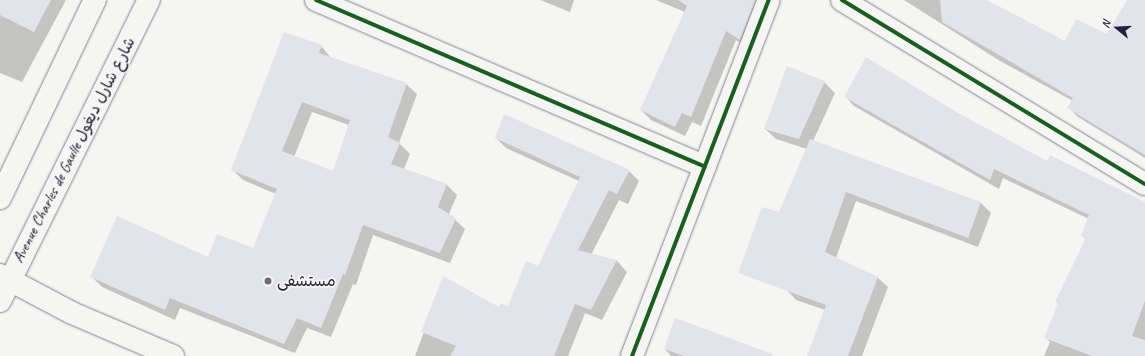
<!DOCTYPE html>
<html>
<head>
<meta charset="utf-8">
<style>
  body { margin:0 }
  #map { position:relative; width:1145px; height:356px; overflow:hidden; background:#f5f5f3; font-family:Caveat,"Playpen Sans Arabic",sans-serif }
  div>[style] { position:absolute }
  .shadow>* { inset:0; background:#0003 }
  .building>* { inset:0; background:#e3e3ec }
  .roads { filter:drop-shadow(0 0 1px #858589) drop-shadow(0 0 1px #858589) }
  .minor>* { height:22px; margin:-11px; padding:0 11px; transform-origin:11px; border-radius:11px; background:#f5f5f3 }
  .major>* { height:22px; margin:-11px; padding:0 11px; transform-origin:11px; border-radius:11px; background:#f5f5f3 }
  .cycleway>* { height:4px; margin:-2px; padding:0 2px; transform-origin:2px; border-radius:2px; background:#1b5e20 }
  .dots>* { width:11px; height:11px; translate:-50% -50%; box-sizing:border-box; border:2px solid #f6f6f2; border-radius:50% }
  span { translate:-50% -50%; white-space:nowrap; text-align:center; line-height:1.15; -webkit-text-stroke:3.5px #f6f6f2; paint-order:stroke }
  .street-label { font-size:16px; color:#22223b }
  .poi-label { font-size:16px; color:#22223b }
  .left { translate:0 -50%; text-align:left }
  .north { position:absolute; left:1097px; top:8px; width:40px; height:40px; -webkit-text-stroke:3px #f6f6f2; paint-order:stroke; rotate:288deg; font-size:11px; font-weight:700; line-height:16px; text-align:center; color:#22223b }
  .north::after { content:''; display:block; margin:auto; width:14px; height:18px; background:#22223b; clip-path:polygon(50% 0,100% 100%,50% 72%,0 100%) }
</style>
</head>
<body>
<div id="map">
  <div class="shadow">
    <div style="clip-path:polygon(0 0,66px 0,22px 82px,0 73px)"></div>
    <div style="clip-path:polygon(540px 0,574px 0,570px 12px)"></div>
    <div style="clip-path:polygon(656px 0,767px 0,750px 49px,736px 40px,701px 126px,692px 122px,685px 136px,651px 120px,641px 110px,685px 12px)"></div>
    <div style="clip-path:polygon(904px 0,983px 0,1066px 43px,1108px 36px,1128px 0,1145px 0,1145px 158px,1078px 117px,1069px 108px,1073px 101px,1000px 61px)"></div>
    <div style="clip-path:polygon(evenodd,321px 46px,331px 58px,406px 84px,417px 94px,399px 143px,410px 154px,404px 169px,446px 184px,457px 195px,449px 214px,465px 229px,450px 263px,373px 235px,356px 285px,353px 284px,331px 337px,307px 328px,295px 353px,180px 308px,175px 320px,102px 287px,91px 276px,253px 249px,276px 194px,243px 180px,233px 170px,321px 46px,312px 112px,349px 125px,334px 173px,294px 157px,312px 112px)"></div>
    <div style="clip-path:polygon(824px 82px,835px 93px,813px 141px,981px 203px,991px 213px,978px 247px,856px 201px,836px 258px,878px 278px,888px 287px,862px 356px,808px 356px,825px 310px,796px 300px,787px 290px,779px 214px,807px 149px,776px 139px,765px 129px)"></div>
    <div style="clip-path:polygon(845px 96px,957px 113px,1048px 163px,1145px 203px,1145px 356px,1044px 356px,1050px 342px,1046px 338px,1058px 304px,1056px 301px,1086px 239px,1082px 235px,1089px 219px,1003px 178px,999px 189px,854px 106px)"></div>
    <div style="clip-path:polygon(496px 138px,629px 171px,639px 181px,628px 204px,619px 200px,591px 255px,617px 261px,627px 272px,602px 320px,585px 313px,568px 356px,415px 356px,444px 278px,500px 308px,509px 307px,539px 267px,579px 181px,506px 148px)"></div>
    <div style="clip-path:polygon(665px 349px,727px 356px,671px 356px)"></div>
  </div>
  <div class="building">
    <div style="clip-path:polygon(0 0,51px 0,34px 32px,0 15px)"></div>
    <div style="clip-path:polygon(678px 0,756px 0,740px 40px,726px 31px,691px 117px,682px 113px,675px 127px,640px 110px,687px 6px)"></div>
    <div style="clip-path:polygon(940px 0,987px 0,1065px 41px,1076px 19px,1107px 34px,1127px 0,1145px 0,1145px 155px,1067px 108px,1073px 98px,942px 22px)"></div>
    <div style="clip-path:polygon(evenodd,284px 32px,322px 45px,319px 53px,407px 83px,388px 137px,400px 143px,391px 164px,447px 184px,438px 207px,456px 218px,440px 253px,363px 225px,345px 275px,343px 274px,321px 328px,297px 318px,284px 344px,170px 298px,165px 310px,90px 277px,117px 216px,208px 257px,217px 234px,253px 248px,277px 189px,231px 170px,284px 32px,302px 102px,350px 120px,333px 171px,282px 151px,302px 102px)"></div>
    <div style="clip-path:polygon(866px 57px,958px 113px,1047px 161px,1050px 155px,1145px 202px,1145px 301px,1132px 336px,1145px 340px,1145px 356px,1092px 356px,1044px 338px,1058px 303px,1055px 302px,1086px 238px,1081px 236px,1089px 215px,994px 169px,990px 180px,844px 97px)"></div>
    <div style="clip-path:polygon(787px 66px,825px 81px,799px 139px,764px 129px)"></div>
    <div style="clip-path:polygon(504px 114px,630px 170px,617px 194px,609px 190px,578px 250px,617px 260px,591px 310px,575px 304px,554px 356px,450px 356px,456px 346px,421px 332px,443px 276px,499px 307px,501px 303px,508px 306px,526px 261px,538px 266px,580px 177px,495px 138px)"></div>
    <div style="clip-path:polygon(810px 139px,981px 202px,968px 238px,846px 192px,825px 252px,878px 277px,848px 356px,807px 356px,826px 305px,738px 273px,762px 207px,779px 212px)"></div>
    <div style="clip-path:polygon(675px 318px,773px 354px,772px 356px,684px 356px,664px 349px)"></div>
  </div>
  <div class="roads">
    <div class="minor">
      <div style="left:316px;top:0;width:423px;rotate:23.2deg"></div>
      <div style="left:842px;top:0;width:354px;rotate:31.3deg"></div>
      <div style="left:0;top:275px;width:81px;rotate:27.8deg"></div>
      <div style="left:72px;top:313px;width:110px;rotate:23.1deg"></div>
      <div style="left:632px;top:356px;width:381px;rotate:-69deg"></div>
    </div>
    <div class="major">
      <div style="left:0;top:198px;width:220px;rotate:-64.4deg"></div>
      <div style="left:0;top:301px;width:336px;rotate:-63.7deg"></div>
    </div>
  </div>
  <div class="cycleway">
    <div style="left:316px;top:0;width:423px;rotate:23.2deg"></div>
    <div style="left:842px;top:0;width:354px;rotate:31.3deg"></div>
    <div style="left:632px;top:356px;width:381px;rotate:-69deg"></div>
  </div>
  <div class="dots">
    <div style="left:268px;top:281px;background:#6c6c7b"></div>
  </div>
  <div class="street-label">
    <span style="left:74px;top:150px;rotate:-63deg">Avenue Charles de Gaulle شارع شارل ديغول</span>
  </div>
  <div class="poi-label">
    <span class="left" style="left:277px;top:281px">مستشفى</span>
  </div>
  <div class="north">N</div>
</div>
</body>
</html>
